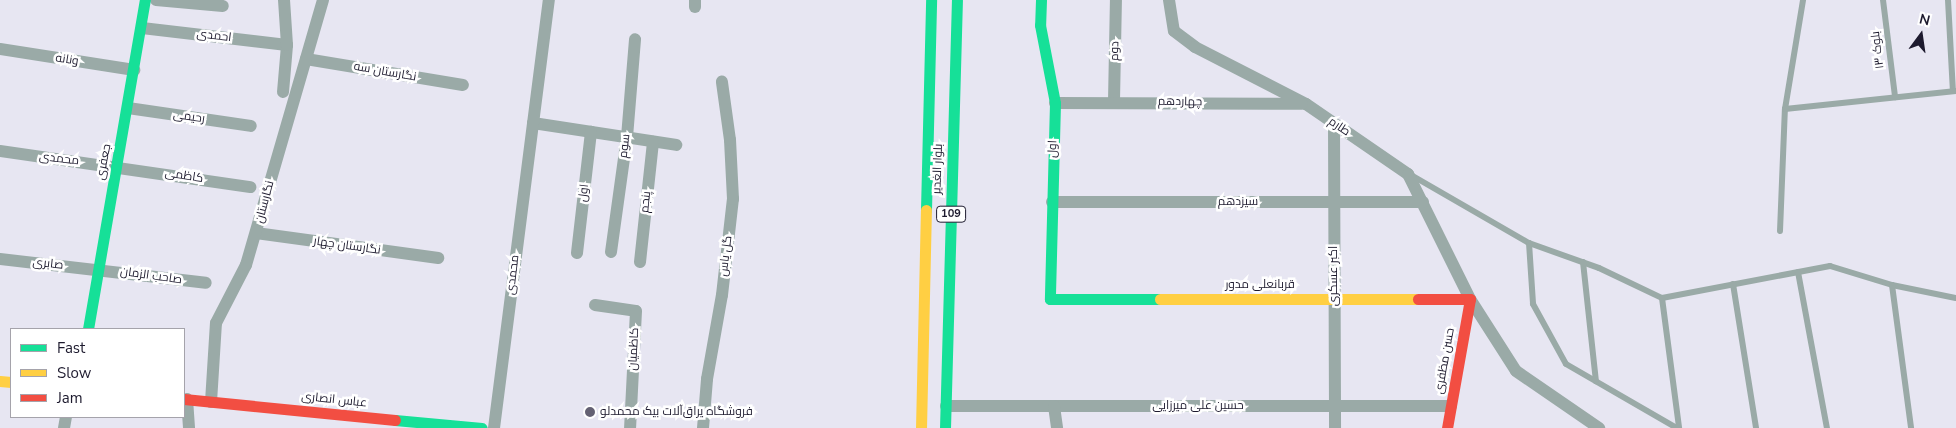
<!DOCTYPE html>
<html>
<head>
<meta charset="utf-8">
<style>
  body { margin:0 }
  #map { position:relative; width:1956px; height:428px; overflow:hidden; background:#e7e6f2; font-family:"Nunito Sans",Cairo,sans-serif }
  div>[style] { position:absolute }
  .lane>* { height:6px; margin:-3px; padding:0 3px; transform-origin:3px; border-radius:3px; background:#9aaaa7 }
  .street>* { height:12px; margin:-6px; padding:0 6px; transform-origin:6px; border-radius:6px; background:#9aaaa7 }
  .fast>* { height:11px; margin:-5.5px; padding:0 5.5px; transform-origin:5.5px; border-radius:5.5px; background:#16e098 }
  .slow>* { height:11px; margin:-5.5px; padding:0 5.5px; transform-origin:5.5px; border-radius:5.5px; background:#ffcf43 }
  .jam>* { height:11px; margin:-5.5px; padding:0 5.5px; transform-origin:5.5px; border-radius:5.5px; background:#f24e42 }
  .dots>* { width:14px; height:14px; translate:-50% -50%; box-sizing:border-box; border:2px solid #fff; border-radius:50% }
  span { translate:-50% -50%; white-space:nowrap; text-align:center; line-height:1.15; -webkit-text-stroke:5px #fff; paint-order:stroke }
  .shield-label span { padding:1px 4px; background:#fff; border:1px solid; border-radius:4px; -webkit-text-stroke-width:0 }
  .shield-label { font-size:11px; color:#1d1a2e; font-weight:700 }
  .street-label { font-size:12px; color:#1d1a2e }
  .poi-label { font-size:12px; color:#1d1a2e }
  .left { translate:0 -50%; text-align:left }
  .legend { position:absolute; left:10px; top:328px; width:175px; height:90px; box-sizing:border-box; background:#fff; border:1px solid #a5a3ab; margin:0; padding:6px 9px; list-style:none; font-size:15px; color:#1d1a2e }
  .legend li { display:flex; align-items:center; gap:10px; height:25px }
  .legend b { width:25px; border:1px solid #a5a3ab }
  .north { position:absolute; left:1896px; top:10px; width:50px; height:50px; -webkit-text-stroke:4px #fff; paint-order:stroke; rotate:14deg; font-size:14px; font-weight:700; line-height:20px; text-align:center; color:#1d1a2e }
  .north::after { content:''; display:block; margin:auto; width:18px; height:22px; background:#1d1a2e; clip-path:polygon(50% 0,100% 100%,50% 72%,0 100%) }
</style>
</head>
<body>
<div id="map">
  <div class="lane">
    <div style="left:1883px;top:0;width:98px;rotate:82.9deg"></div>
    <div style="left:1948px;top:0;width:91px;rotate:86.9deg"></div>
    <div style="left:1785px;top:109px;width:110px;rotate:-80.6deg"></div>
    <div style="left:1411px;top:175px;width:136px;rotate:30deg"></div>
    <div style="left:1529px;top:243px;width:74px;rotate:19.7deg"></div>
    <div style="left:1599px;top:268px;width:70px;rotate:25.5deg"></div>
    <div style="left:1662px;top:298px;width:171px;rotate:-10.8deg"></div>
    <div style="left:1830px;top:266px;width:65px;rotate:17deg"></div>
    <div style="left:1892px;top:285px;width:65px;rotate:11.5deg"></div>
    <div style="left:1780px;top:231px;width:122px;rotate:-87.7deg"></div>
    <div style="left:1785px;top:109px;width:172px;rotate:-6deg"></div>
    <div style="left:1529px;top:243px;width:61px;rotate:86.2deg"></div>
    <div style="left:1533px;top:304px;width:68px;rotate:61.2deg"></div>
    <div style="left:1566px;top:364px;width:128px;rotate:30deg"></div>
    <div style="left:1583px;top:262px;width:120px;rotate:83.8deg"></div>
    <div style="left:1798px;top:272px;width:159px;rotate:79.5deg"></div>
    <div style="left:1733px;top:284px;width:146px;rotate:80.9deg"></div>
    <div style="left:1892px;top:285px;width:144px;rotate:82.4deg"></div>
    <div style="left:1662px;top:298px;width:131px;rotate:82.5deg"></div>
  </div>
  <div class="street">
    <div style="left:156px;top:0;width:67px;rotate:5.1deg"></div>
    <div style="left:695px;top:0;width:7px;rotate:90deg"></div>
    <div style="left:1169px;top:0;width:31px;rotate:81deg"></div>
    <div style="left:1174px;top:31px;width:26px;rotate:37deg"></div>
    <div style="left:1195px;top:47px;width:125px;rotate:27.2deg"></div>
    <div style="left:1306px;top:104px;width:124px;rotate:34.5deg"></div>
    <div style="left:1408px;top:174px;width:140px;rotate:63.6deg"></div>
    <div style="left:1470px;top:299px;width:85px;rotate:57.4deg"></div>
    <div style="left:1516px;top:371px;width:101px;rotate:34.5deg"></div>
    <div style="left:142px;top:28px;width:146px;rotate:6.7deg"></div>
    <div style="left:0;top:49px;width:136px;rotate:8.9deg"></div>
    <div style="left:306px;top:59px;width:159px;rotate:9.4deg"></div>
    <div style="left:283px;top:92px;width:47px;rotate:-85.1deg"></div>
    <div style="left:287px;top:45px;width:45px;rotate:-93.8deg"></div>
    <div style="left:1114px;top:101px;width:101px;rotate:-88.9deg"></div>
    <div style="left:1055px;top:103px;width:247px;rotate:0.2deg"></div>
    <div style="left:128px;top:108px;width:124px;rotate:8.3deg"></div>
    <div style="left:533px;top:123px;width:145px;rotate:8.7deg"></div>
    <div style="left:1334px;top:124px;width:304px;rotate:89.8deg"></div>
    <div style="left:0;top:151px;width:253px;rotate:8.2deg"></div>
    <div style="left:1052px;top:202px;width:371px"></div>
    <div style="left:256px;top:233px;width:184px;rotate:7.8deg"></div>
    <div style="left:611px;top:252px;width:116px;rotate:-82.1deg"></div>
    <div style="left:627px;top:137px;width:98px;rotate:-85.3deg"></div>
    <div style="left:577px;top:253px;width:122px;rotate:-83.4deg"></div>
    <div style="left:0;top:259px;width:207px;rotate:6.6deg"></div>
    <div style="left:640px;top:262px;width:121px;rotate:-83.8deg"></div>
    <div style="left:595px;top:305px;width:41px;rotate:8.3deg"></div>
    <div style="left:636px;top:311px;width:117px;rotate:92.9deg"></div>
    <div style="left:187px;top:399px;width:29px;rotate:86deg"></div>
    <div style="left:211px;top:402px;width:79px;rotate:-86.4deg"></div>
    <div style="left:216px;top:323px;width:65px;rotate:-62.7deg"></div>
    <div style="left:246px;top:265px;width:276px;rotate:-73.8deg"></div>
    <div style="left:946px;top:406px;width:505px"></div>
    <div style="left:1054px;top:406px;width:22px;rotate:82deg"></div>
    <div style="left:64px;top:428px;width:11px;rotate:-80deg"></div>
    <div style="left:494px;top:428px;width:432px;rotate:-82.7deg"></div>
    <div style="left:703px;top:428px;width:49px;rotate:-85.3deg"></div>
    <div style="left:707px;top:379px;width:85px;rotate:-79.9deg"></div>
    <div style="left:722px;top:295px;width:97px;rotate:-83.5deg"></div>
    <div style="left:733px;top:199px;width:59px;rotate:-92.9deg"></div>
    <div style="left:730px;top:140px;width:59px;rotate:-97.9deg"></div>
  </div>
  <div class="fast">
    <div style="left:1041px;top:0;width:25px;rotate:92deg"></div>
    <div style="left:1040px;top:25px;width:79px;rotate:79.1deg"></div>
    <div style="left:1055px;top:103px;width:196px;rotate:91.5deg"></div>
    <div style="left:1050px;top:299px;width:110px"></div>
    <div style="left:926px;top:210px;width:210px;rotate:-88.6deg"></div>
    <div style="left:88px;top:329px;width:334px;rotate:-80.2deg"></div>
    <div style="left:395px;top:420px;width:87px;rotate:5.3deg"></div>
    <div style="left:945px;top:428px;width:428px;rotate:-88.4deg"></div>
  </div>
  <div class="slow">
    <div style="left:1160px;top:299px;width:258px"></div>
    <div style="left:0;top:381px;width:11px;rotate:5deg"></div>
    <div style="left:921px;top:428px;width:218px;rotate:-88.7deg"></div>
  </div>
  <div class="jam">
    <div style="left:1418px;top:299px;width:52px"></div>
    <div style="left:1470px;top:299px;width:131px;rotate:100.1deg"></div>
    <div style="left:184px;top:399px;width:212px;rotate:5.7deg"></div>
  </div>
  <div class="dots">
    <div style="left:590px;top:412px;background:#646173"></div>
  </div>
  <div class="shield-label">
    <span style="left:951px;top:214px">109</span>
  </div>
  <div class="street-label">
    <span style="left:214px;top:36px;rotate:7deg">احمدی</span>
    <span style="left:1878px;top:50px;rotate:-97deg">بلوک ۱۳</span>
    <span style="left:1115px;top:51px;rotate:-89deg">دوم</span>
    <span style="left:67px;top:60px;rotate:9deg">ونانه</span>
    <span style="left:385px;top:72px;rotate:10deg">نگارستان سه</span>
    <span style="left:1180px;top:102px;rotate:1deg">چهاردهم</span>
    <span style="left:189px;top:117px;rotate:8deg">رحیمی</span>
    <span style="left:1339px;top:127px;rotate:34deg">طارم</span>
    <span style="left:625px;top:146px;rotate:-83deg">سوم</span>
    <span style="left:1053px;top:149px;rotate:-88deg">اول</span>
    <span style="left:59px;top:159px;rotate:7deg">محمدی</span>
    <span style="left:104px;top:162px;rotate:-79deg">جعفری</span>
    <span style="left:938px;top:169px;rotate:-88deg">بلوار الغدیر</span>
    <span style="left:184px;top:176px;rotate:9deg">کاظمی</span>
    <span style="left:584px;top:193px;rotate:-83deg">اول</span>
    <span style="left:265px;top:202px;rotate:-75deg">نگارستان</span>
    <span style="left:646px;top:202px;rotate:-84deg">پنجم</span>
    <span style="left:1238px;top:202px">سیزدهم</span>
    <span style="left:347px;top:246px;rotate:8deg">نگارستان چهار</span>
    <span style="left:726px;top:256px;rotate:-83deg">گل یاس</span>
    <span style="left:48px;top:264px;rotate:6deg">صابری</span>
    <span style="left:513px;top:275px;rotate:-83deg">محمدی</span>
    <span style="left:151px;top:276px;rotate:8deg">صاحب الزمان</span>
    <span style="left:1334px;top:276px;rotate:-90deg">اکبر عسکری</span>
    <span style="left:1260px;top:285px">قربانعلی مدور</span>
    <span style="left:634px;top:349px;rotate:-87deg">کاظمیان</span>
    <span style="left:1445px;top:361px;rotate:-80deg">حسن مظفری</span>
    <span style="left:334px;top:400px;rotate:6deg">عباس انصاری</span>
    <span style="left:1198px;top:406px">حسین علی میرزایی</span>
  </div>
  <div class="poi-label">
    <span class="left" style="left:600px;top:412px">فروشگاه یراق‌آلات بیک محمدلو</span>
  </div>
  <ul class="legend">
  <li><b style="height:6px;background:#16e098"></b>Fast</li>
  <li><b style="height:6px;background:#ffcf43"></b>Slow</li>
  <li><b style="height:6px;background:#f24e42"></b>Jam</li>
  </ul>
  <div class="north">N</div>
</div>
</body>
</html>
